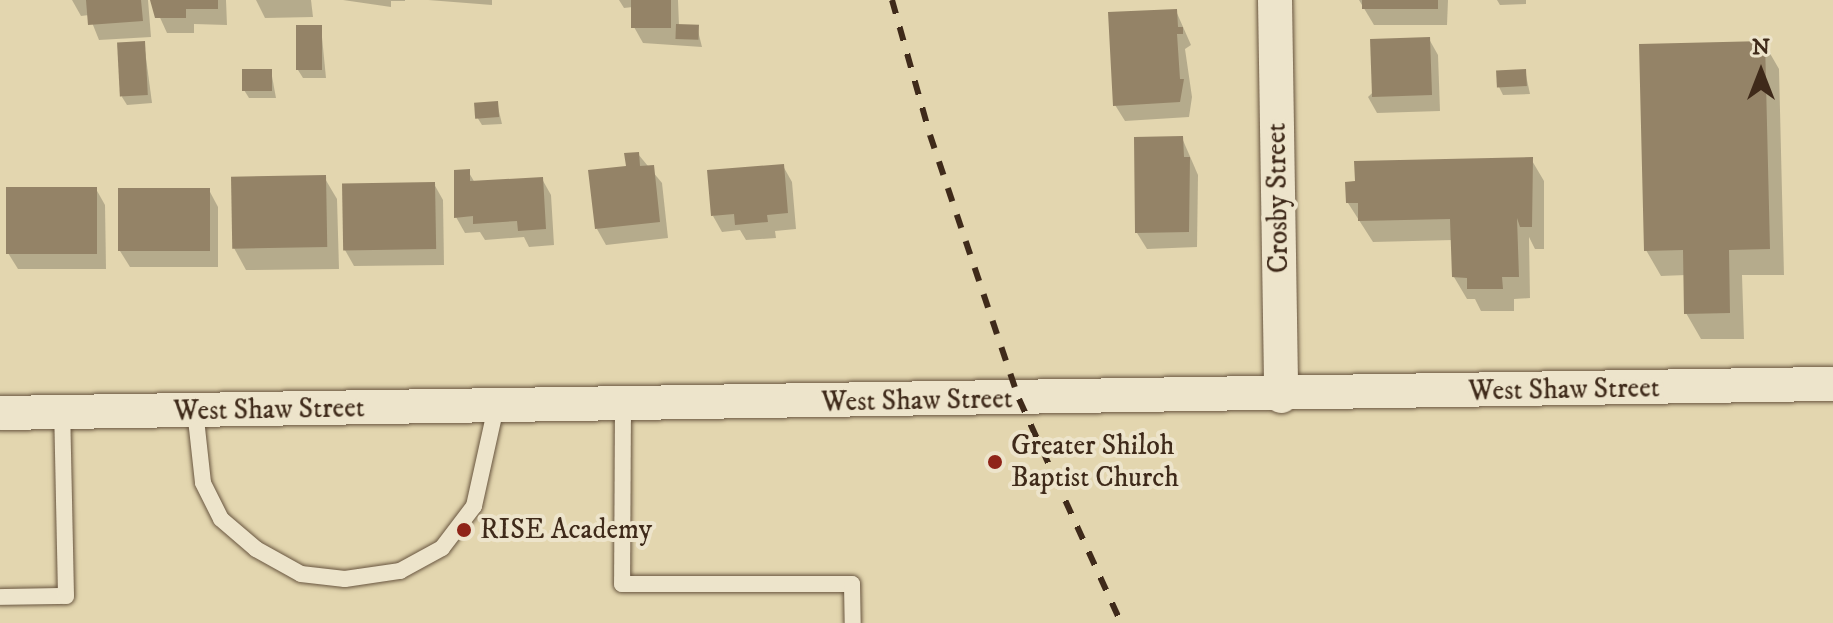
<!DOCTYPE html>
<html>
<head>
<meta charset="utf-8">
<style>
  body { margin:0 }
  #map { position:relative; width:1833px; height:623px; overflow:hidden; background:#e3d6af; font-family:"IM FELL DW Pica",serif }
  div>[style] { position:absolute }
  .shadow>* { inset:0; background:#0003 }
  .building>* { inset:0; background:#948367; transform-origin:0 0 }
  .roads { filter:drop-shadow(0 0 2px #68553f) drop-shadow(0 0 2px #68553f) }
  .service>* { height:16px; margin:-8px; padding:0 8px; transform-origin:8px; border-radius:8px; background:#ede4cb }
  .minor>* { height:34px; margin:-17px; padding:0 17px; transform-origin:17px; border-radius:17px; background:#ede4cb }
  .rail>* { height:6px; margin-top:-3px; transform-origin:0; background:repeating-linear-gradient(90deg,#3f2a1a 0 14px,transparent 0 28px) }
  .dots>* { width:22px; height:22px; translate:-50% -50%; box-sizing:border-box; border:4px solid #ede4cb; border-radius:50% }
  span { translate:-50% -50%; white-space:nowrap; text-align:center; line-height:1.15; -webkit-text-stroke:8px #ede4cb; paint-order:stroke }
  .street-label { font-size:28px; color:#3f2a1a }
  .poi-label { font-size:28px; color:#3f2a1a }
  .left { translate:0 -50%; text-align:left }
  .north { position:absolute; left:1721px; top:32px; width:80px; height:80px; -webkit-text-stroke:6px #ede4cb; paint-order:stroke; rotate:0deg; font-size:22px; font-weight:700; line-height:32px; text-align:center; color:#3f2a1a }
  .north::after { content:''; display:block; margin:auto; width:28px; height:36px; background:#3f2a1a; clip-path:polygon(50% 0,100% 100%,50% 72%,0 100%) }
</style>
</head>
<body>
<div id="map">
  <div class="shadow">
    <div style="clip-path:polygon(72px 0,148px 0,151px 37px,99px 40px,89px 15px,81px 16px)"></div>
    <div style="clip-path:polygon(152px 0,226px 0,227px 25px,194px 24px,194px 33px,167px 33px)"></div>
    <div style="clip-path:polygon(256px 0,311px 0,313px 17px,265px 18px)"></div>
    <div style="clip-path:polygon(343px 0,405px 0,405px 1px,391px 1px,391px 7px)"></div>
    <div style="clip-path:polygon(492px 0,492px 5px,428px 0)"></div>
    <div style="clip-path:polygon(619px 0,678px 0,679px 26px,697px 27px,702px 47px,643px 43px,634px 27px,633px 7px,624px 8px)"></div>
    <div style="clip-path:polygon(1359px 0,1448px 0,1447px 25px,1374px 25px)"></div>
    <div style="clip-path:polygon(1497px 0,1526px 0,1526px 4px,1500px 5px)"></div>
    <div style="clip-path:polygon(1176px 11px,1191px 45px,1185px 49px,1192px 97px,1189px 117px,1125px 121px,1115px 105px)"></div>
    <div style="clip-path:polygon(321px 27px,326px 78px,303px 78px,298px 70px)"></div>
    <div style="clip-path:polygon(1429px 39px,1438px 55px,1440px 111px,1377px 113px,1368px 97px)"></div>
    <div style="clip-path:polygon(144px 43px,152px 103px,127px 105px,122px 97px)"></div>
    <div style="clip-path:polygon(1764px 43px,1779px 69px,1784px 275px,1742px 275px,1744px 339px,1701px 339px,1686px 313px,1686px 275px,1661px 276px,1646px 250px)"></div>
    <div style="clip-path:polygon(271px 71px,276px 98px,249px 98px,244px 90px)"></div>
    <div style="clip-path:polygon(1525px 71px,1530px 94px,1503px 95px,1499px 87px)"></div>
    <div style="clip-path:polygon(497px 103px,502px 124px,482px 125px,477px 117px)"></div>
    <div style="clip-path:polygon(1182px 138px,1198px 175px,1197px 247px,1147px 249px,1137px 233px)"></div>
    <div style="clip-path:polygon(638px 154px,662px 183px,668px 238px,606px 245px,597px 229px)"></div>
    <div style="clip-path:polygon(1531px 159px,1544px 181px,1544px 249px,1535px 249px,1529px 237px,1530px 298px,1514px 299px,1514px 311px,1481px 311px,1475px 299px,1467px 299px,1454px 277px,1453px 240px,1373px 242px,1348px 203px)"></div>
    <div style="clip-path:polygon(783px 166px,792px 182px,796px 229px,775px 231px,776px 238px,746px 240px,740px 230px,722px 232px,713px 216px)"></div>
    <div style="clip-path:polygon(468px 171px,475px 183px,542px 179px,551px 195px,554px 245px,529px 247px,524px 237px,485px 240px,480px 232px,465px 233px,456px 217px)"></div>
    <div style="clip-path:polygon(324px 177px,337px 199px,339px 269px,246px 270px,234px 248px)"></div>
    <div style="clip-path:polygon(434px 184px,443px 200px,444px 265px,354px 266px,345px 250px)"></div>
    <div style="clip-path:polygon(96px 189px,105px 205px,106px 269px,18px 269px,8px 253px)"></div>
    <div style="clip-path:polygon(209px 190px,218px 207px,218px 267px,130px 267px,120px 251px)"></div>
  </div>
  <div class="building">
    <div style="clip-path:polygon(86px 0,141px 0,143px 21px,88px 25px)"></div>
    <div style="clip-path:polygon(150px 0,218px 0,218px 9px,186px 9px,186px 18px,155px 18px)"></div>
    <div style="left:631px;top:0;width:40px;height:28px"></div>
    <div style="left:1362px;top:0;width:76px;height:9px"></div>
    <div style="clip-path:polygon(1177px 9px,1178px 27px,1183px 27px,1183px 34px,1177px 34px,1180px 79px,1184px 79px,1180px 102px,1113px 106px,1108px 12px)"></div>
    <div style="left:676px;top:24px;width:23px;height:15px;rotate:2deg"></div>
    <div style="left:296px;top:25px;width:26px;height:45px"></div>
    <div style="left:1430px;top:37px;width:58px;height:60px;rotate:88deg"></div>
    <div style="left:145px;top:41px;width:54px;height:28px;rotate:87deg"></div>
    <div style="clip-path:polygon(1765px 41px,1770px 249px,1729px 250px,1730px 313px,1684px 314px,1683px 250px,1644px 251px,1639px 44px)"></div>
    <div style="left:242px;top:69px;width:30px;height:22px"></div>
    <div style="left:1526px;top:69px;width:17px;height:30px;rotate:87deg"></div>
    <div style="left:498px;top:101px;width:16px;height:24px;rotate:86deg"></div>
    <div style="clip-path:polygon(1183px 136px,1184px 157px,1190px 157px,1189px 232px,1135px 233px,1134px 137px)"></div>
    <div style="clip-path:polygon(639px 152px,640px 166px,654px 165px,660px 222px,595px 229px,588px 170px,626px 166px,624px 153px)"></div>
    <div style="clip-path:polygon(1533px 157px,1532px 227px,1520px 227px,1517px 218px,1519px 277px,1502px 277px,1503px 289px,1467px 289px,1467px 278px,1452px 277px,1450px 219px,1358px 221px,1358px 203px,1346px 203px,1345px 182px,1355px 181px,1354px 161px)"></div>
    <div style="clip-path:polygon(784px 164px,788px 213px,767px 215px,768px 222px,735px 225px,734px 214px,711px 216px,707px 170px)"></div>
    <div style="clip-path:polygon(470px 169px,470px 181px,543px 177px,546px 229px,518px 231px,517px 221px,473px 224px,473px 216px,454px 218px,454px 170px)"></div>
    <div style="left:326px;top:175px;width:72px;height:95px;rotate:89deg"></div>
    <div style="left:435px;top:182px;width:67px;height:93px;rotate:89deg"></div>
    <div style="left:6px;top:187px;width:91px;height:67px"></div>
    <div style="left:210px;top:188px;width:63px;height:92px;rotate:90deg"></div>
  </div>
  <div class="roads">
    <div class="service">
      <div style="left:623px;top:405px;width:179px;rotate:90.3deg"></div>
      <div style="left:622px;top:584px;width:230px"></div>
      <div style="left:852px;top:584px;width:39px;rotate:89deg"></div>
      <div style="left:195px;top:410px;width:73px;rotate:83.7deg"></div>
      <div style="left:203px;top:483px;width:40px;rotate:63.4deg"></div>
      <div style="left:221px;top:519px;width:46px;rotate:40.6deg"></div>
      <div style="left:256px;top:549px;width:51px;rotate:29.1deg"></div>
      <div style="left:301px;top:574px;width:44px;rotate:6.5deg"></div>
      <div style="left:345px;top:579px;width:56px;rotate:-8.3deg"></div>
      <div style="left:400px;top:571px;width:48px;rotate:-28.7deg"></div>
      <div style="left:442px;top:548px;width:53px;rotate:-52.7deg"></div>
      <div style="left:474px;top:506px;width:101px;rotate:-77.5deg"></div>
      <div style="left:0;top:597px;width:66px;rotate:-0.9deg"></div>
      <div style="left:66px;top:596px;width:184px;rotate:-91.2deg"></div>
    </div>
    <div class="minor">
      <div style="left:1275px;top:0;width:396px;rotate:89.1deg"></div>
      <div style="left:0;top:413px;width:1833px;rotate:-0.91deg"></div>
    </div>
  </div>
  <div class="rail">
    <div style="left:892px;top:0;width:140px;rotate:74.3deg"></div>
    <div style="left:930px;top:135px;width:279px;rotate:71.4deg"></div>
    <div style="left:1019px;top:399px;width:246px;rotate:65.5deg"></div>
  </div>
  <div class="dots">
    <div style="left:995px;top:462px;background:#8f2418"></div>
    <div style="left:464px;top:530px;background:#8f2418"></div>
  </div>
  <div class="street-label">
    <span style="left:1278px;top:198px;rotate:-91deg">Crosby Street</span>
    <span style="left:1564px;top:390px;rotate:-1deg">West Shaw Street</span>
    <span style="left:917px;top:401px;rotate:-1deg">West Shaw Street</span>
    <span style="left:269px;top:410px;rotate:-1deg">West Shaw Street</span>
  </div>
  <div class="poi-label">
    <span class="left" style="left:1011px;top:462px">Greater Shiloh<br>Baptist Church</span>
    <span class="left" style="left:480px;top:530px">RISE Academy</span>
  </div>
  <div class="north">N</div>
</div>
</body>
</html>
